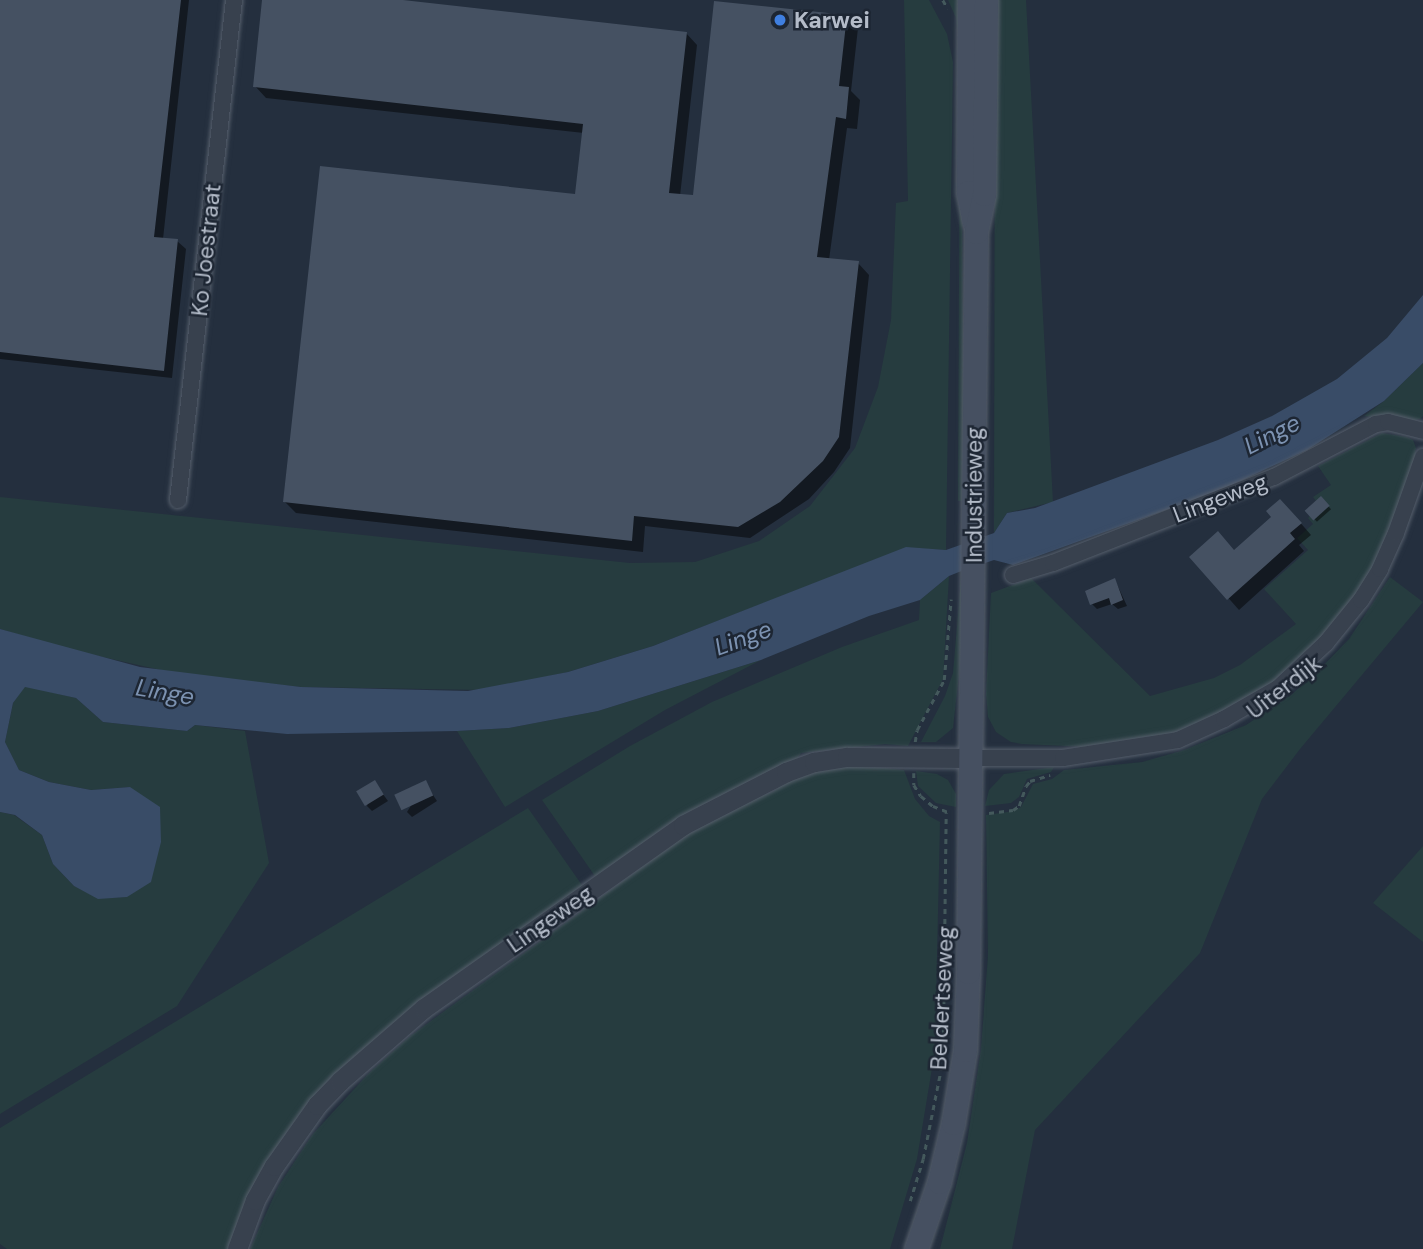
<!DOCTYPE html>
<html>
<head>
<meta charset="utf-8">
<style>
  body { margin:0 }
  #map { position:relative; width:1423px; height:1249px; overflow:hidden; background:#242f3e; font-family:"DM Sans",sans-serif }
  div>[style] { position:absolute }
  .green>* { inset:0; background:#263c3f }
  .water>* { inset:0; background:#394c67 }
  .shadow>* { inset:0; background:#0007; transform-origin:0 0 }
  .building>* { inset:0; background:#455162; transform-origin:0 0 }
  .path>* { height:2.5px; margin-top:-1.25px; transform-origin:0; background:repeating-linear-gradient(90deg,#44595c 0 5px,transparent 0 10px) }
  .roads { filter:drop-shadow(0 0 2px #565f6c) drop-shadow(0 0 2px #565f6c) }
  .minor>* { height:16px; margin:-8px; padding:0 8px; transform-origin:8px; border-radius:8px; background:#38414e }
  .tertiary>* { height:19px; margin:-9.5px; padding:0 9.5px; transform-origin:9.5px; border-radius:9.5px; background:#38414e }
  .secondary>* { height:23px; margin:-11.5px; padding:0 11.5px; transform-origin:11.5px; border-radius:11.5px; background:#465061 }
  .dots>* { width:19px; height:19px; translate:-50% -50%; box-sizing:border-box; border:4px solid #1d2633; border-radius:50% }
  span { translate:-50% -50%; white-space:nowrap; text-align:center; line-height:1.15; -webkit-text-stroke:5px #1d2633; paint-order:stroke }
  .poi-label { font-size:23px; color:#b4bcc9; font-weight:700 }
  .left { translate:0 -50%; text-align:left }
  .street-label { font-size:23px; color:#b4bcc9 }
  .water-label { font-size:24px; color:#7c92b1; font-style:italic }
</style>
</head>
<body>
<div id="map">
  <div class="green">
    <div style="clip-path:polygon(904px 0,929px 0,947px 34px,953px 62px,946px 550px,906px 548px,653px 646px,568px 672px,486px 690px,301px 687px,179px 674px,62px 648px,0 629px,0 497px,630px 563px,695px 562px,759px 541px,810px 506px,855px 448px,878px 387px,891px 320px,896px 203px,908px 201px)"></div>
    <div style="clip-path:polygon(948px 0,961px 0,964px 501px,958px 501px,960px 52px,956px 18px)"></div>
    <div style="clip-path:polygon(995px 0,1026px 0,1053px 502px,1007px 513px,994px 533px)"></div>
    <div style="clip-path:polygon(1423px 363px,1423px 416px,1420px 419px,1410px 421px,1364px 416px,1384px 401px)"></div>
    <div style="clip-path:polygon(1382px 433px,1407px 437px,1413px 440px,1416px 448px,1414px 464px,1371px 578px,1325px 641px,1256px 696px,1173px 736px,1088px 747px,1022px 744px,1011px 742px,996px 732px,988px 717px,986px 694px,991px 593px,1031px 578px,1150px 696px,1214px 678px,1240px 665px,1296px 624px,1264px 589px,1308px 550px,1297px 538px,1313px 524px,1308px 518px,1320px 506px,1313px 497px,1331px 485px,1318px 466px)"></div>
    <div style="clip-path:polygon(949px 576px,943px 679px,908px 746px,885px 744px,801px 753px,792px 766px,597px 879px,542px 800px,630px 746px,712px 702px,842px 647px,919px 620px,920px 600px)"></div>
    <div style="clip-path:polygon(1390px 577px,1423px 602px,1300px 749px,1262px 799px,1200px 953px,1035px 1130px,1012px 1249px,940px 1249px,967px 1143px,981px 1049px,988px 955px,986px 815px,1014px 811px,1021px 807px,1033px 784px,1052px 779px,1064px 770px,1142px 762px,1184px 750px,1246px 725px,1291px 695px,1319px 670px,1349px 639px)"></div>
    <div style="clip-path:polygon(961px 578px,961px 657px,953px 728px,936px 742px,921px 742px,945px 696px,953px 673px)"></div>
    <div style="clip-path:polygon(761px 660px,665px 710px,505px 807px,457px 731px,509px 728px,598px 711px)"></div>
    <div style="clip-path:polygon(25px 686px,76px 698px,103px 722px,187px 731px,195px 725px,245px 731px,269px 863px,177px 1006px,0 1114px,0 812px,14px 815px,42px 835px,53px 864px,74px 886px,98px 898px,127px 897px,130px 787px,91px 790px,49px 782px,19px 770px,5px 742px,13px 703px)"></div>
    <div style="clip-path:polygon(859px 765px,904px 770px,915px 799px,929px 816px,940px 822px,935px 1050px,917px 1159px,890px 1249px,250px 1249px,278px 1187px,312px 1135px,369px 1073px,409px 1037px,683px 837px,742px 804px,774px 791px,793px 776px)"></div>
    <div style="clip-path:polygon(1054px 767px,1051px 772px,1027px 779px,1019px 797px,1011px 803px,985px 806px,989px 790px,1004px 774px)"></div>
    <div style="clip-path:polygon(916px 771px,937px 774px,948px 780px,956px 794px,956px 807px,936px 803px,918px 786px)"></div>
    <div style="clip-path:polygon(528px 808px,584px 888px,348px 1066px,231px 1249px,7px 1249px,0 1244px,0 1128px)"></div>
    <div style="clip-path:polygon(1423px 846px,1423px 942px,1373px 903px)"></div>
  </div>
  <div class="water">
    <div style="clip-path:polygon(1423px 295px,1423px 363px,1384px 401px,1307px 450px,1221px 490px,1013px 565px,994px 560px,964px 570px,949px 576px,920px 600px,869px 616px,761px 660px,598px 711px,509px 728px,457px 731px,287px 734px,195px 725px,187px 731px,103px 722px,76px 698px,25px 687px,13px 703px,5px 742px,19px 770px,49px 782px,91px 790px,130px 787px,160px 807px,161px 842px,151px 882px,127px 897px,98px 899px,74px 886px,53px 864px,42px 835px,15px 815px,0 812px,0 629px,140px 667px,301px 687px,468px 691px,568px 672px,653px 646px,906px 547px,946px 550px,994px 533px,1007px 513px,1035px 508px,1218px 440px,1272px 416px,1337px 379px,1387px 338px)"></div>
  </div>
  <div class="shadow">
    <div style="clip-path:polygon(0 0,189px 0,163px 239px,177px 241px,186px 249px,172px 378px,0 359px)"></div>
    <div style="clip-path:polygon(264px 0,387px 0,686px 33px,697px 45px,680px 196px,695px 197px,846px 17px,858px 28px,851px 91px,860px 100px,857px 129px,847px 128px,829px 260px,858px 263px,869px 275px,850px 448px,834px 472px,809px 499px,750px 538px,645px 526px,643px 552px,296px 513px,285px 502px,577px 196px,584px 133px,266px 98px,255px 86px)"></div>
    <div style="left:1321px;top:498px;width:15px;height:19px;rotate:48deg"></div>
    <div style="clip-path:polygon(1291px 512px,1311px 535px,1299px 545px,1304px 551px,1239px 610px,1192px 557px,1235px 551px)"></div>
    <div style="clip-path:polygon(1115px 580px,1127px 606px,1118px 609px,1112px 604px,1097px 609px,1092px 604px)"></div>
    <div style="clip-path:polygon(374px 782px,388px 801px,372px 811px,367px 806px)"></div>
    <div style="clip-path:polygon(425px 783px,437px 801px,412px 817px,407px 812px)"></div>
  </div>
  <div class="building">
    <div style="clip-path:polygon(0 0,181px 0,154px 237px,178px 239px,164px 371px,0 352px)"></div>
    <div style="clip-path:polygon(262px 0,403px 0,687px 32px,669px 193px,693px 195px,714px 1px,847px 15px,839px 86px,849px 87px,846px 119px,836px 117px,817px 257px,859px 261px,839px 437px,823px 461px,780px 502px,738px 527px,634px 516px,632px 541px,283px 502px,320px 166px,575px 194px,583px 124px,253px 87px)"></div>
    <div style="left:1321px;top:496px;width:13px;height:22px;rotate:48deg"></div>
    <div style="clip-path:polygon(1280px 499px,1302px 523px,1290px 533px,1295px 539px,1227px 600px,1189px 557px,1218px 531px,1234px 550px,1271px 517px,1266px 511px)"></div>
    <div style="clip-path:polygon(1115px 578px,1123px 600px,1111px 605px,1109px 598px,1090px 605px,1085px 591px)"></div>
    <div style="left:375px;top:780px;width:17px;height:22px;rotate:59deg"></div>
    <div style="left:426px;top:780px;width:17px;height:35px;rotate:65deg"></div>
  </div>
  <div class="path">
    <div style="left:943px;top:0;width:10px;rotate:61deg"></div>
    <div style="left:915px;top:742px;width:12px;rotate:-81deg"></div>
    <div style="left:917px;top:730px;width:57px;rotate:-61.6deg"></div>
    <div style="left:944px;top:680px;width:81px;rotate:-85.1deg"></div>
    <div style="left:914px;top:773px;width:12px;rotate:90deg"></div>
    <div style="left:914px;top:785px;width:13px;rotate:58deg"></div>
    <div style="left:921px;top:796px;width:16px;rotate:40deg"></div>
    <div style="left:933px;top:806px;width:18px;rotate:22deg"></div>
    <div style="left:989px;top:813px;width:24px;rotate:-7deg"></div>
    <div style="left:1013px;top:810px;width:7px;rotate:-34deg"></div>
    <div style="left:1019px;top:806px;width:21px;rotate:-71deg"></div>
    <div style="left:1026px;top:786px;width:6px;rotate:-51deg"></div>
    <div style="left:1030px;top:781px;width:21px;rotate:-17deg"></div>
    <div style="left:943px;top:1054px;width:241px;rotate:-89.3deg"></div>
    <div style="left:910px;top:1201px;width:44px;rotate:-72.8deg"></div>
    <div style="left:923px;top:1159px;width:97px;rotate:-78.7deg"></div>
  </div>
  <div class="roads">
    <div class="minor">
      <div style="left:178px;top:500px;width:503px;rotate:-83.61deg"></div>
      <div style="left:1013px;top:575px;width:42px;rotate:-16.7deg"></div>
      <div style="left:1053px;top:563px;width:237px;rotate:-21.3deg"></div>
      <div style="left:1274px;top:477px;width:115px;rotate:-27.5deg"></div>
      <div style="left:1376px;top:424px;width:12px;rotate:-9deg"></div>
      <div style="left:1388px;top:422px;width:36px;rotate:14deg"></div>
      <div style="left:970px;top:758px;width:93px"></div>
      <div style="left:1063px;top:758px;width:116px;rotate:-8.9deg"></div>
      <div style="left:1178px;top:740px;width:51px;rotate:-24.5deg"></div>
      <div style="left:1224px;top:719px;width:62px;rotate:-29.9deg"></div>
      <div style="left:1278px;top:688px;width:66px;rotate:-43.2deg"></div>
      <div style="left:1326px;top:643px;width:55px;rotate:-50.9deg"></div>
      <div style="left:1361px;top:600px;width:36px;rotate:-58deg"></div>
      <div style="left:1380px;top:569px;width:39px;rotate:-66deg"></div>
      <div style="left:1396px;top:533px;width:81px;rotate:-70.4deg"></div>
    </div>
    <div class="tertiary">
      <div style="left:237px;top:1249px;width:52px;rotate:-69.8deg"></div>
      <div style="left:255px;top:1200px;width:39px;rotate:-61deg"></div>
      <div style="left:274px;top:1166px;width:75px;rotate:-54.8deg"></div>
      <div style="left:317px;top:1105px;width:33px;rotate:-46deg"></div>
      <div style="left:340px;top:1081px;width:111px;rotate:-41deg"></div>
      <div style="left:424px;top:1008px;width:317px;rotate:-35.2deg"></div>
      <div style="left:683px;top:825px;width:116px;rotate:-27.2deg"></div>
      <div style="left:786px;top:772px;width:30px;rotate:-20deg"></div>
      <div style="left:814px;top:762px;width:33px;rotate:-9deg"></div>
      <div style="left:847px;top:757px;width:123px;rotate:0.5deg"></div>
    </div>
    <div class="secondary">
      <div style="left:969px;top:0;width:192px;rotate:90.3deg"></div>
      <div style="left:968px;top:192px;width:31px;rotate:79deg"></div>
      <div style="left:916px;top:1249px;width:71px;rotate:-71.1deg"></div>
      <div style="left:939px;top:1182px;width:61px;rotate:-76.7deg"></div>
      <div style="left:953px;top:1123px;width:74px;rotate:-80.7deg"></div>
      <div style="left:965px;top:1050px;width:78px;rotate:-87.8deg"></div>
      <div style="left:968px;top:972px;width:740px;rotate:-89.38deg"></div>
      <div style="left:976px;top:232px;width:39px;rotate:-78deg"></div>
      <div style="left:984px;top:194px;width:194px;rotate:-89.4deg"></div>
    </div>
  </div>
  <div class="dots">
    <div style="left:780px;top:20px;background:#3f7fe0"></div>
  </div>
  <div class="poi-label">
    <span class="left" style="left:794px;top:20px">Karwei</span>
  </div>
  <div class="street-label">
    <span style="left:206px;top:250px;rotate:-84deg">Ko Joestraat</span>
    <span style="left:974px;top:495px;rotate:-90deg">Industrieweg</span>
    <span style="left:1220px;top:498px;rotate:-21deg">Lingeweg</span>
    <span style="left:1284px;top:687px;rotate:-38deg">Uiterdijk</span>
    <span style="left:550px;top:919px;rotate:-35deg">Lingeweg</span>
    <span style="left:942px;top:998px;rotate:-87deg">Beldertseweg</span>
  </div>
  <div class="water-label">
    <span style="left:1272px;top:434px;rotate:-27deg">Linge</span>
    <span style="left:743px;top:638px;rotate:-20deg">Linge</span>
    <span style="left:165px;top:692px;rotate:10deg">Linge</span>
  </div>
</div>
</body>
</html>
